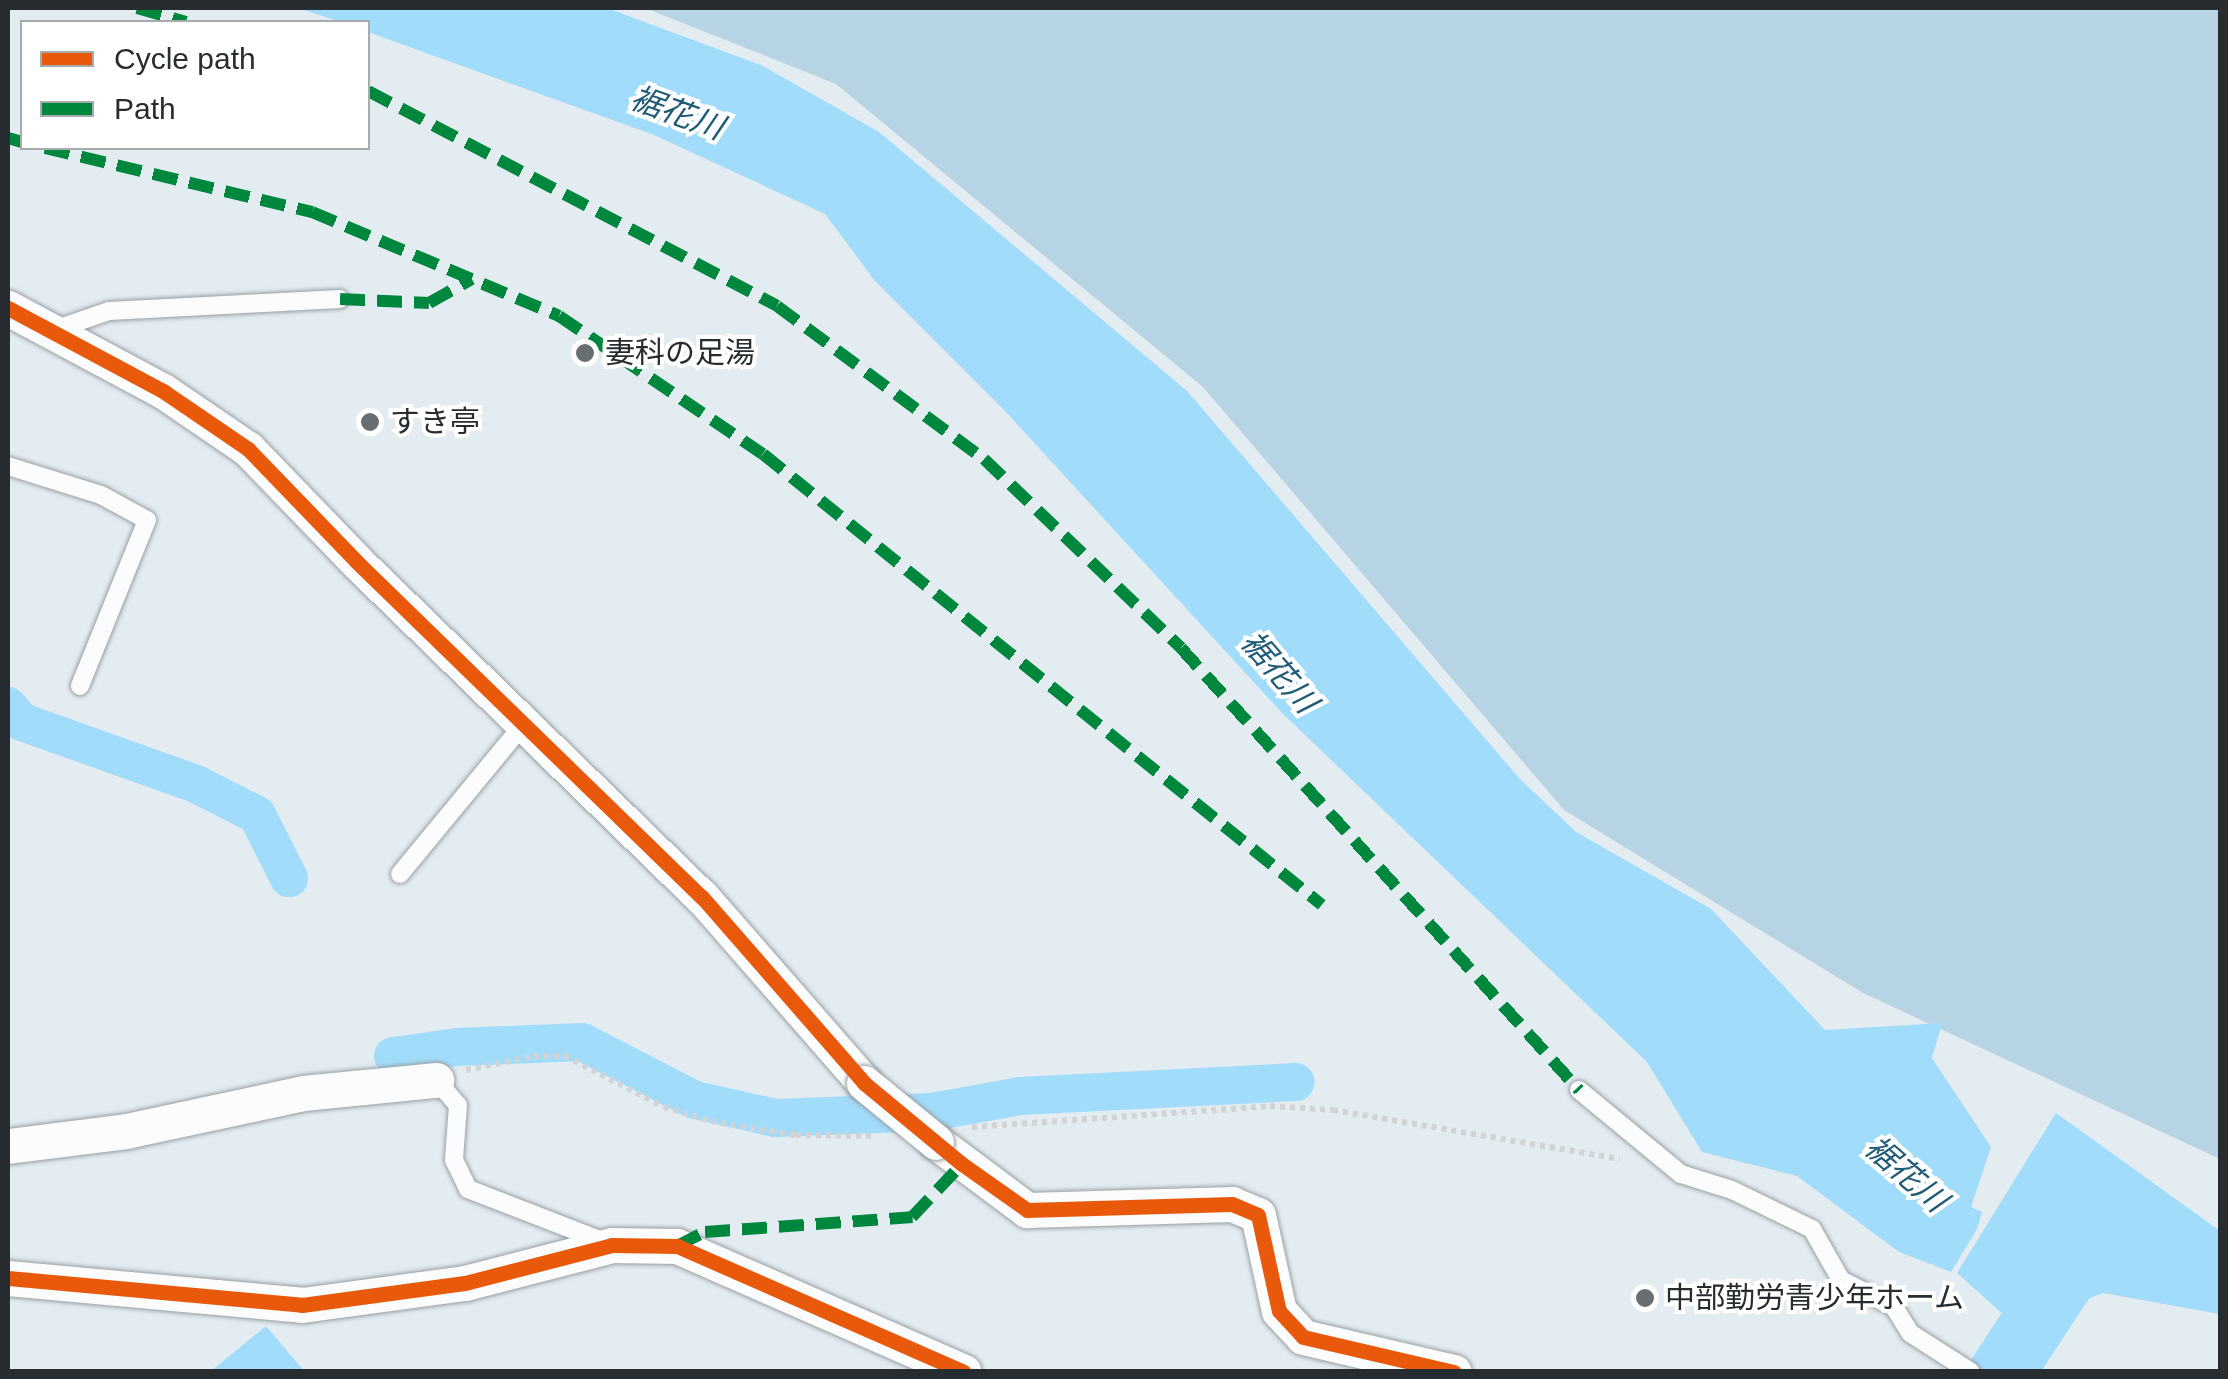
<!DOCTYPE html>
<html>
<head>
<meta charset="utf-8">
<style>
  body { margin:0 }
  #map { position:relative; width:2228px; height:1379px; overflow:hidden; background:#e3ecf1; font-family:Helvetica,"Noto Sans JP",sans-serif }
  div>[style] { position:absolute }
  .green>* { inset:0; background:#b7d4e5 }
  .water>* { inset:0; background:#a2dcfb }
  .canal>* { height:38px; margin:-19px; padding:0 19px; transform-origin:19px; border-radius:19px; background:#a2dcfb }
  .river>* { height:65px; margin:-32.5px; padding:0 32.5px; transform-origin:32.5px; border-radius:32.5px; background:#a2dcfb }
  .path>* { height:6px; margin-top:-3px; transform-origin:0; background:repeating-linear-gradient(90deg,#d1d4d6 0 5px,transparent 0 10px) }
  .roads { filter:drop-shadow(0 0 2px #99a0a5) drop-shadow(0 0 2px #99a0a5) }
  .service>* { height:18px; margin:-9px; padding:0 9px; transform-origin:9px; border-radius:9px; background:#fbfcfd }
  .minor>* { height:35px; margin:-17.5px; padding:0 17.5px; transform-origin:17.5px; border-radius:17.5px; background:#fbfcfd }
  .bridges { filter:drop-shadow(0 0 2px #99a0a5) drop-shadow(0 0 2px #99a0a5) }
  .minor-bridge>* { height:35px; margin:-17.5px; padding:0 17.5px; transform-origin:17.5px; border-radius:17.5px; background:#fbfcfd }
  .quiet>* { height:12px; margin-top:-6px; transform-origin:0; background:repeating-linear-gradient(90deg,#00873e 0 25px,transparent 0 37px) }
  .cycleway>* { height:15px; margin:-7.5px; padding:0 7.5px; transform-origin:7.5px; border-radius:7.5px; background:#e8590c }
  .dots>* { width:28px; height:28px; translate:-50% -50%; box-sizing:border-box; border:5px solid #fff; border-radius:50% }
  span { translate:-50% -50%; white-space:nowrap; text-align:center; line-height:1.15; -webkit-text-stroke:8px #fff; paint-order:stroke }
  .poi-label { font-size:30px; color:#262c2f }
  .left { translate:0 -50%; text-align:left }
  .water-label { font-size:32px; color:#205c78; font-style:italic }
  .frame { position:absolute; inset:0; border:10px solid #262c2f; pointer-events:none }
  .legend { position:absolute; left:20px; top:20px; width:350px; height:130px; box-sizing:border-box; background:#fff; border:2px solid #a8abac; margin:0; padding:12px 18px; list-style:none; font-size:30px; color:#262c2f }
  .legend li { display:flex; align-items:center; gap:20px; height:50px }
  .legend b { width:50px; border:2px solid #a8abac }
</style>
</head>
<body>
<div id="map">
  <div class="green">
    <div style="clip-path:polygon(645px 8px,2220px 8px,2220px 1159px,1863px 993px,1564px 810px,1203px 387px,836px 84px)"></div>
  </div>
  <div class="water">
    <div style="clip-path:polygon(298px 8px,607px 8px,763px 66px,879px 132px,1187px 391px,1519px 778px,1576px 832px,1711px 909px,1825px 1030px,1942px 1023px,1932px 1058px,1991px 1147px,1971px 1207px,1982px 1212px,1977px 1229px,1951px 1272px,1899px 1252px,1797px 1176px,1702px 1152px,1647px 1062px,1283px 714px,1005px 411px,875px 281px,825px 214px,654px 135px,368px 32px,368px 22px,341px 22px)"></div>
    <div style="clip-path:polygon(2056px 1113px,2220px 1231px,2220px 1314px,2103px 1293px,2074px 1304px,2046px 1323px,2005px 1316px,1957px 1273px)"></div>
    <div style="clip-path:polygon(266px 1326px,304px 1371px,211px 1371px)"></div>
  </div>
  <div class="canal">
    <div style="left:8px;top:706px;width:21px;rotate:49deg"></div>
    <div style="left:22px;top:722px;width:185px;rotate:19.6deg"></div>
    <div style="left:196px;top:784px;width:68px;rotate:26.9deg"></div>
    <div style="left:257px;top:815px;width:71px;rotate:63.1deg"></div>
    <div style="left:393px;top:1056px;width:65px;rotate:-8deg"></div>
    <div style="left:457px;top:1047px;width:125px;rotate:-2.3deg"></div>
    <div style="left:582px;top:1042px;width:127px;rotate:27.2deg"></div>
    <div style="left:695px;top:1100px;width:82px;rotate:12.7deg"></div>
    <div style="left:775px;top:1118px;width:157px;rotate:-2.2deg"></div>
    <div style="left:932px;top:1112px;width:89px;rotate:-10.3deg"></div>
    <div style="left:1020px;top:1096px;width:276px;rotate:-2.9deg"></div>
  </div>
  <div class="river">
    <div style="left:2001px;top:1372px;width:146px;rotate:-56.7deg"></div>
  </div>
  <div class="path">
    <div style="left:466px;top:1070px;width:69px;rotate:-11.6deg"></div>
    <div style="left:534px;top:1056px;width:31px"></div>
    <div style="left:565px;top:1056px;width:111px;rotate:27.3deg"></div>
    <div style="left:664px;top:1107px;width:49px;rotate:16.6deg"></div>
    <div style="left:711px;top:1121px;width:86px;rotate:9.4deg"></div>
    <div style="left:796px;top:1135px;width:79px;rotate:0.7deg"></div>
    <div style="left:972px;top:1127px;width:299px;rotate:-4deg"></div>
    <div style="left:1270px;top:1106px;width:63px;rotate:3.6deg"></div>
    <div style="left:1333px;top:1110px;width:291px;rotate:9.7deg"></div>
  </div>
  <div class="roads">
    <div class="service">
      <div style="left:54px;top:330px;width:58px;rotate:-19.1deg"></div>
      <div style="left:109px;top:311px;width:231px;rotate:-3deg"></div>
      <div style="left:8px;top:466px;width:97px;rotate:17.3deg"></div>
      <div style="left:101px;top:495px;width:52px;rotate:28.5deg"></div>
      <div style="left:147px;top:520px;width:179px;rotate:112deg"></div>
      <div style="left:400px;top:874px;width:193px;rotate:-50.5deg"></div>
      <div style="left:436px;top:1080px;width:33px;rotate:49deg"></div>
      <div style="left:458px;top:1105px;width:55px;rotate:94.2deg"></div>
      <div style="left:454px;top:1160px;width:32px;rotate:64deg"></div>
      <div style="left:468px;top:1189px;width:149px;rotate:21.2deg"></div>
      <div style="left:1579px;top:1090px;width:132px;rotate:39.5deg"></div>
      <div style="left:1681px;top:1174px;width:53px;rotate:17.4deg"></div>
      <div style="left:1732px;top:1190px;width:89px;rotate:26deg"></div>
      <div style="left:1812px;top:1229px;width:59px;rotate:60.4deg"></div>
      <div style="left:1841px;top:1280px;width:59px;rotate:27deg"></div>
      <div style="left:1894px;top:1307px;width:31px;rotate:58deg"></div>
      <div style="left:1910px;top:1333px;width:72px;rotate:32.6deg"></div>
    </div>
    <div class="minor">
      <div style="left:8px;top:308px;width:176px;rotate:28.2deg"></div>
      <div style="left:163px;top:391px;width:103px;rotate:34.3deg"></div>
      <div style="left:248px;top:449px;width:157px;rotate:46deg"></div>
      <div style="left:357px;top:562px;width:481px;rotate:44.2deg"></div>
      <div style="left:702px;top:897px;width:247px;rotate:48.9deg"></div>
      <div style="left:936px;top:1142px;width:114px;rotate:36.8deg"></div>
      <div style="left:1027px;top:1210px;width:205px;rotate:-1.7deg"></div>
      <div style="left:1232px;top:1204px;width:28px;rotate:23deg"></div>
      <div style="left:1258px;top:1215px;width:98px;rotate:77.7deg"></div>
      <div style="left:1279px;top:1311px;width:35px;rotate:47deg"></div>
      <div style="left:1303px;top:1337px;width:155px;rotate:13.1deg"></div>
      <div style="left:8px;top:1146px;width:119px;rotate:-7.2deg"></div>
      <div style="left:126px;top:1131px;width:181px;rotate:-12.1deg"></div>
      <div style="left:303px;top:1093px;width:134px;rotate:-5.6deg"></div>
      <div style="left:8px;top:1278px;width:295px;rotate:5.2deg"></div>
      <div style="left:302px;top:1305px;width:164px;rotate:-7.7deg"></div>
      <div style="left:465px;top:1283px;width:152px;rotate:-14.5deg"></div>
      <div style="left:612px;top:1245px;width:65px;rotate:0.9deg"></div>
      <div style="left:677px;top:1246px;width:313px;rotate:23.7deg"></div>
    </div>
  </div>
  <div class="bridges">
    <div class="minor-bridge">
      <div style="left:864px;top:1083px;width:93px;rotate:39.3deg"></div>
    </div>
  </div>
  <div class="quiet">
    <div style="left:137px;top:8px;width:51px;rotate:15.9deg"></div>
    <div style="left:368px;top:91px;width:462px;rotate:27.7deg"></div>
    <div style="left:777px;top:306px;width:257px;rotate:36.5deg"></div>
    <div style="left:984px;top:459px;width:273px;rotate:43.8deg"></div>
    <div style="left:1181px;top:648px;width:595px;rotate:48deg"></div>
    <div style="left:8px;top:138px;width:15px;rotate:16deg"></div>
    <div style="left:45px;top:148px;width:275px;rotate:13.5deg"></div>
    <div style="left:312px;top:212px;width:268px;rotate:22.8deg"></div>
    <div style="left:559px;top:316px;width:246px;rotate:34.1deg"></div>
    <div style="left:763px;top:454px;width:718px;rotate:38.9deg"></div>
    <div style="left:340px;top:299px;width:89px;rotate:2.6deg"></div>
    <div style="left:429px;top:303px;width:49px;rotate:-29.2deg"></div>
    <div style="left:677px;top:1246px;width:31px;rotate:-27deg"></div>
    <div style="left:705px;top:1232px;width:208px;rotate:-4.1deg"></div>
    <div style="left:912px;top:1217px;width:73px;rotate:-46.7deg"></div>
  </div>
  <div class="cycleway">
    <div style="left:8px;top:308px;width:176px;rotate:28.2deg"></div>
    <div style="left:163px;top:391px;width:103px;rotate:34.3deg"></div>
    <div style="left:248px;top:449px;width:157px;rotate:46deg"></div>
    <div style="left:357px;top:562px;width:481px;rotate:44.2deg"></div>
    <div style="left:702px;top:897px;width:247px;rotate:48.9deg"></div>
    <div style="left:864px;top:1083px;width:127px;rotate:39.6deg"></div>
    <div style="left:962px;top:1164px;width:80px;rotate:35.3deg"></div>
    <div style="left:1027px;top:1210px;width:205px;rotate:-1.7deg"></div>
    <div style="left:1232px;top:1204px;width:28px;rotate:23deg"></div>
    <div style="left:1258px;top:1215px;width:98px;rotate:77.7deg"></div>
    <div style="left:1279px;top:1311px;width:35px;rotate:47deg"></div>
    <div style="left:1303px;top:1337px;width:155px;rotate:13.1deg"></div>
    <div style="left:8px;top:1278px;width:295px;rotate:5.2deg"></div>
    <div style="left:302px;top:1305px;width:164px;rotate:-7.7deg"></div>
    <div style="left:465px;top:1283px;width:152px;rotate:-14.5deg"></div>
    <div style="left:612px;top:1245px;width:65px;rotate:0.9deg"></div>
    <div style="left:677px;top:1246px;width:313px;rotate:23.7deg"></div>
  </div>
  <div class="dots">
    <div style="left:585px;top:353px;background:#686f73"></div>
    <div style="left:370px;top:422px;background:#686f73"></div>
    <div style="left:1645px;top:1298px;background:#686f73"></div>
  </div>
  <div class="poi-label">
    <span class="left" style="left:605px;top:353px">妻科の足湯</span>
    <span class="left" style="left:390px;top:422px">すき亭</span>
    <span class="left" style="left:1665px;top:1298px">中部勤労青少年ホーム</span>
  </div>
  <div class="water-label">
    <span style="left:677px;top:113px;rotate:20deg">裾花川</span>
    <span style="left:1279px;top:672px;rotate:49deg">裾花川</span>
    <span style="left:1906px;top:1174px;rotate:41deg">裾花川</span>
  </div>
  <div class="frame"></div>
  <ul class="legend">
  <li><b style="height:12px;background:#e8590c"></b>Cycle path</li>
  <li><b style="height:12px;background:#00873e"></b>Path</li>
  </ul>
</div>
</body>
</html>
